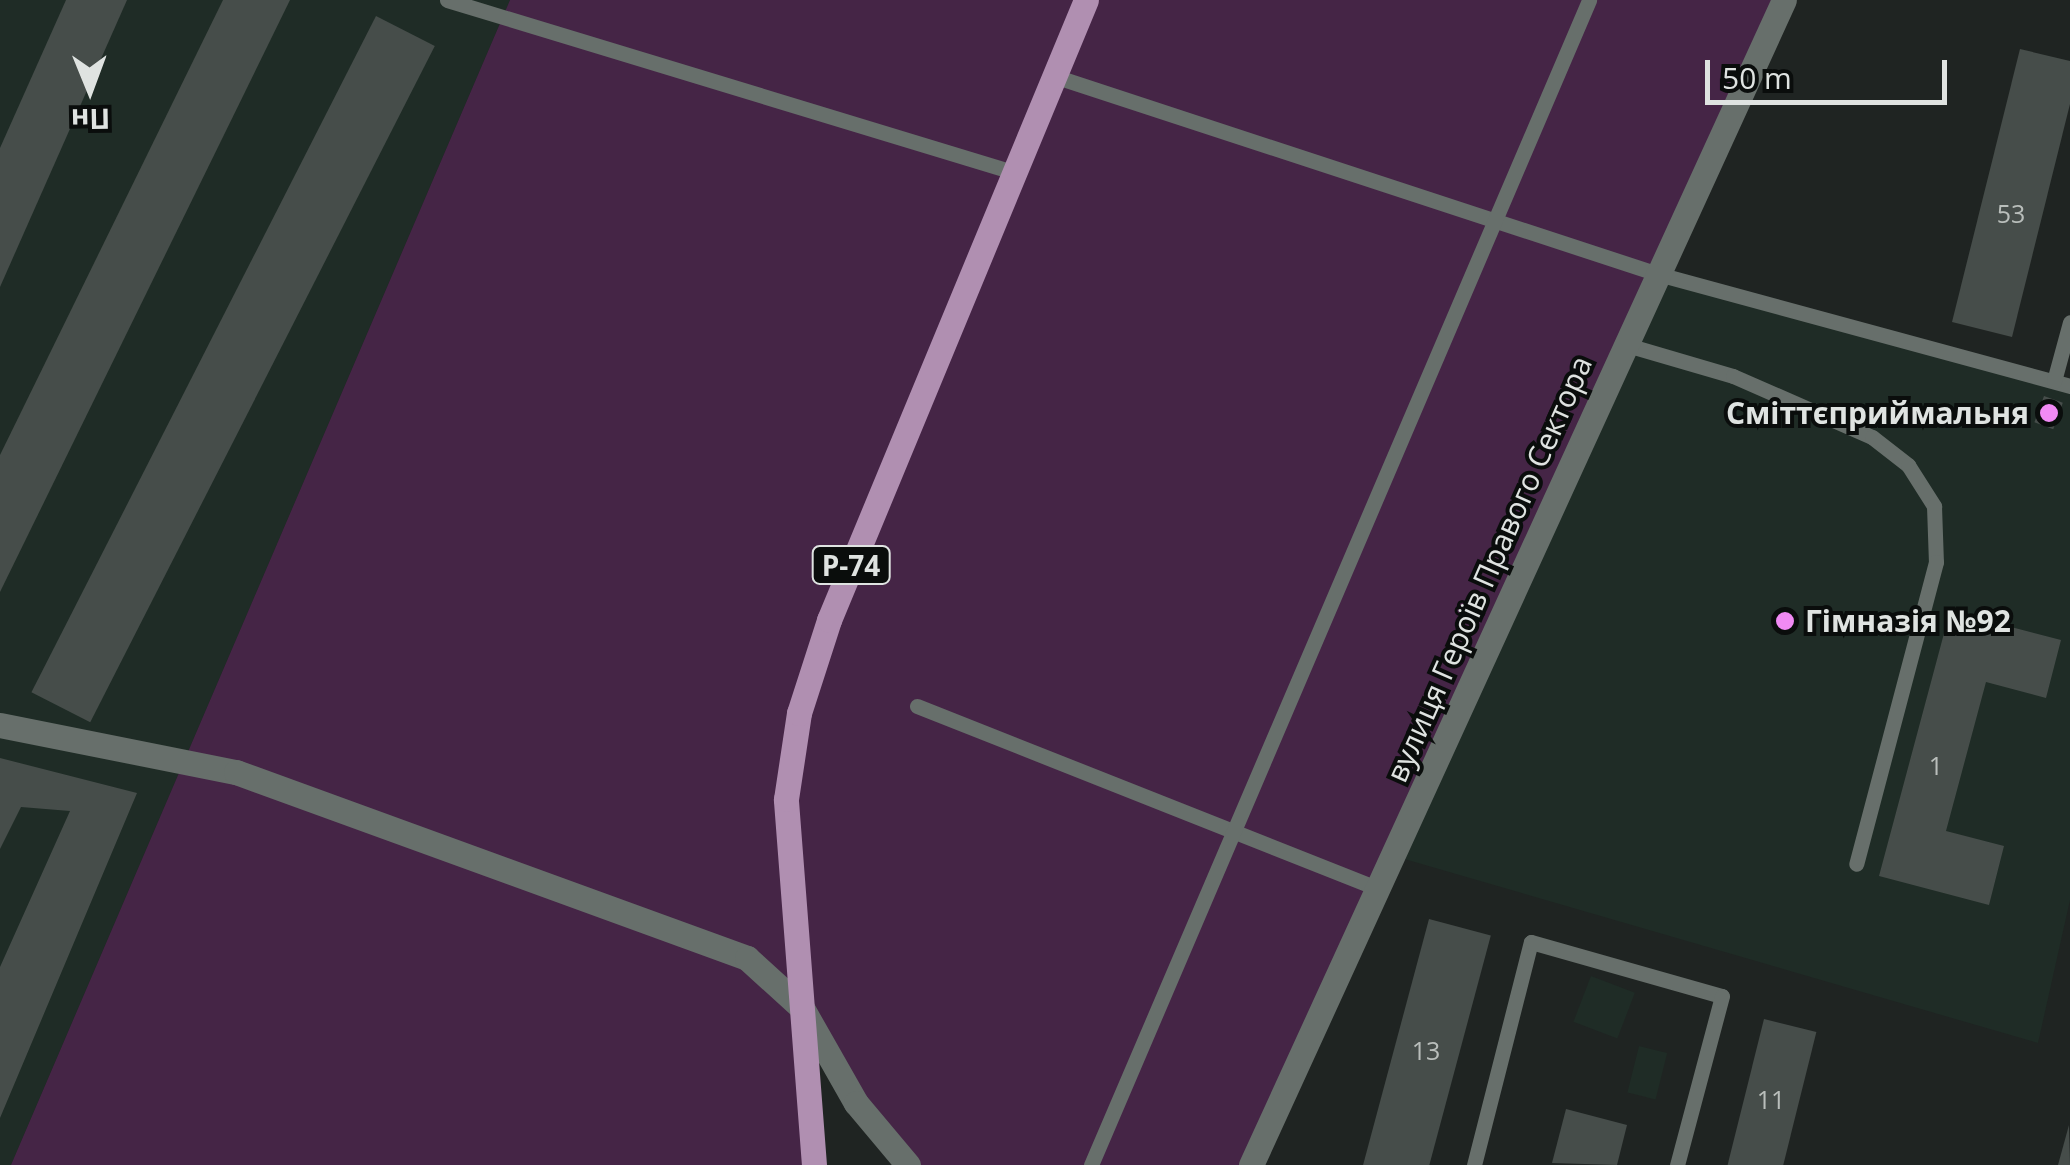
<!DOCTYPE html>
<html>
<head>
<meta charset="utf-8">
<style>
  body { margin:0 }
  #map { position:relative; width:2070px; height:1165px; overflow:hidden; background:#1f2422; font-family:"Open Sans",sans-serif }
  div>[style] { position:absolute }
  .built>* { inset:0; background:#1f2c26; transform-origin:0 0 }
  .green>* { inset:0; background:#452546 }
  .building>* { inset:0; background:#464d4a; transform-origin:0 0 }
  .service>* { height:15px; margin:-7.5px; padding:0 7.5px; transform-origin:7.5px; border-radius:7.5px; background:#676f6b }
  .minor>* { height:25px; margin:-12.5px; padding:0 12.5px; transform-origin:12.5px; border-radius:12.5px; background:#676f6b }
  .primary>* { height:25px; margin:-12.5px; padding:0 12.5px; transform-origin:12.5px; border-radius:12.5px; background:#b08fb1 }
  .dots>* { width:28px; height:28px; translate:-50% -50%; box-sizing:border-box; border:5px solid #0a0d0c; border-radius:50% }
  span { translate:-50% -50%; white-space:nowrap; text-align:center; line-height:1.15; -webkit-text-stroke:8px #0a0d0c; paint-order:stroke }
  .number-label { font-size:25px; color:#b9bebb }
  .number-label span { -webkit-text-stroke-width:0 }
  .shield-label span { padding:2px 8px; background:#0a0d0c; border:2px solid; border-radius:8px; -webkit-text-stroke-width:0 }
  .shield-label { font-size:28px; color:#dfe3e1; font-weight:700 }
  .poi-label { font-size:30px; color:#dfe3e1; font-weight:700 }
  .right { translate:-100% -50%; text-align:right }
  .left { translate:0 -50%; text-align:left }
  .street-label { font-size:30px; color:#dfe3e1 }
  .north { position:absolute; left:40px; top:40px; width:100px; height:100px; -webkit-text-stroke:8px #0a0d0c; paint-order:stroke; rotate:179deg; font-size:28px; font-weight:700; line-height:40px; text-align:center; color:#dfe3e1 }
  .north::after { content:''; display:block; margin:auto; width:35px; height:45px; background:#dfe3e1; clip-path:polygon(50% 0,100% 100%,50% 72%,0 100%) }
  .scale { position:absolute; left:1705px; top:60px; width:242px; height:45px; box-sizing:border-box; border:5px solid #dfe3e1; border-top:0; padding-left:12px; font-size:30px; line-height:35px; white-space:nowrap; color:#dfe3e1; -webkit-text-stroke:8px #0a0d0c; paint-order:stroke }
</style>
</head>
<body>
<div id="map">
  <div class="built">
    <div style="clip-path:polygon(0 0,510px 0,11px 1165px,0 1165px)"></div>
    <div style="clip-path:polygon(1658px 274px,2070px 386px,2070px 900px,2038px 1043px,1394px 856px)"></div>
    <div style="left:1591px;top:976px;width:47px;height:49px;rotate:21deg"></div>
    <div style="left:1639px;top:1046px;width:29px;height:48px;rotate:14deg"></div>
  </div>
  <div class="green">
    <div style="clip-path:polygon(510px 0,1784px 0,1251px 1165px,908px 1165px,803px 1010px,814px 1165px,11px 1165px)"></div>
  </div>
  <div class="building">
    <div style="clip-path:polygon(66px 0,127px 0,0 287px,0 148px)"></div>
    <div style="clip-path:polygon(223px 0,290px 0,0 592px,0 455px)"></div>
    <div style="left:376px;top:16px;width:66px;height:759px;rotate:27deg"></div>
    <div style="clip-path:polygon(2020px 49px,2070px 61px,2070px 104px,2012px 337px,1952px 322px)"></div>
    <div style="left:2044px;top:396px;width:20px;height:28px;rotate:20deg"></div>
    <div style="clip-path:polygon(1950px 611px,2061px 640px,2046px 698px,1986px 682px,1946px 831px,2004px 846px,1989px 905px,1879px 876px)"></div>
    <div style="clip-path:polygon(0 758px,137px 793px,0 1118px,0 967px,70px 811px,21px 807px,0 849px)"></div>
    <div style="left:1429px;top:919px;width:64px;height:255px;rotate:15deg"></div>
    <div style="left:1764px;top:1019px;width:54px;height:151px;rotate:14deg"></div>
    <div style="clip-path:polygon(1566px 1109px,1627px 1125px,1617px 1165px,1552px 1163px)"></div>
    <div style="clip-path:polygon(2069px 1125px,2070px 1165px,2058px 1165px)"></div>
  </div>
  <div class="service">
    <div style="left:447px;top:0;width:592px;rotate:16.9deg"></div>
    <div style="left:1054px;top:76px;width:636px;rotate:18.15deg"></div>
    <div style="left:1658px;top:274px;width:427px;rotate:15.2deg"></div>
    <div style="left:1627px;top:345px;width:110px;rotate:16.3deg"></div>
    <div style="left:1733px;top:376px;width:152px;rotate:23.7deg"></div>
    <div style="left:1872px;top:437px;width:46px;rotate:37.9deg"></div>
    <div style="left:1908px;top:465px;width:49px;rotate:57.6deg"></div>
    <div style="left:1934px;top:506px;width:56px;rotate:88deg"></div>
    <div style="left:1936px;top:562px;width:312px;rotate:104.8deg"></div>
    <div style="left:2054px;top:381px;width:61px;rotate:-74.8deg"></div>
    <div style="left:917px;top:706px;width:497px;rotate:21.6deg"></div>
    <div style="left:1091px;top:1165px;width:1267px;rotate:-66.85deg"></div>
    <div style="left:1474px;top:1165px;width:230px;rotate:-75.7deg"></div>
    <div style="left:1531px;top:942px;width:198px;rotate:15.8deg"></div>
    <div style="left:1722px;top:996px;width:175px;rotate:104.9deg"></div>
  </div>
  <div class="minor">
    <div style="left:0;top:725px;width:241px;rotate:11.3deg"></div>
    <div style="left:236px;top:772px;width:544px;rotate:20deg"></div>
    <div style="left:747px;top:958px;width:74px;rotate:42.3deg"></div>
    <div style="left:802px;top:1008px;width:109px;rotate:60.4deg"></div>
    <div style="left:856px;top:1103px;width:81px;rotate:50deg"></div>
    <div style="left:1251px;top:1165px;width:1281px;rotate:-65.42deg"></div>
  </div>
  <div class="primary">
    <div style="left:814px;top:1165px;width:367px;rotate:-94.4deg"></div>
    <div style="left:786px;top:799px;width:87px;rotate:-81.4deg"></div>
    <div style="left:799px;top:713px;width:98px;rotate:-72.1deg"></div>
    <div style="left:829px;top:620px;width:671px;rotate:-67.49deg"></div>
  </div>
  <div class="dots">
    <div style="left:2049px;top:413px;background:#f18af4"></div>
    <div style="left:1785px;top:621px;background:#f18af4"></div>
  </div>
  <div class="number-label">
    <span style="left:2011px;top:213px">53</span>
    <span style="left:1936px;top:765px">1</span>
    <span style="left:1426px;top:1050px">13</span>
    <span style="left:1771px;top:1099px">11</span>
  </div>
  <div class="shield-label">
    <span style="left:851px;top:565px">Р-74</span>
  </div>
  <div class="poi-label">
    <span class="right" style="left:2029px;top:413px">Сміттєприймальня</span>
    <span class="left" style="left:1805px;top:621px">Гімназія №92</span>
  </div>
  <div class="street-label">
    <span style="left:1489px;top:569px;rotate:-66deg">вулиця Героїв Правого Сектора</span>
  </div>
  <div class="north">Пн</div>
  <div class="scale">50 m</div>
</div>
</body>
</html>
